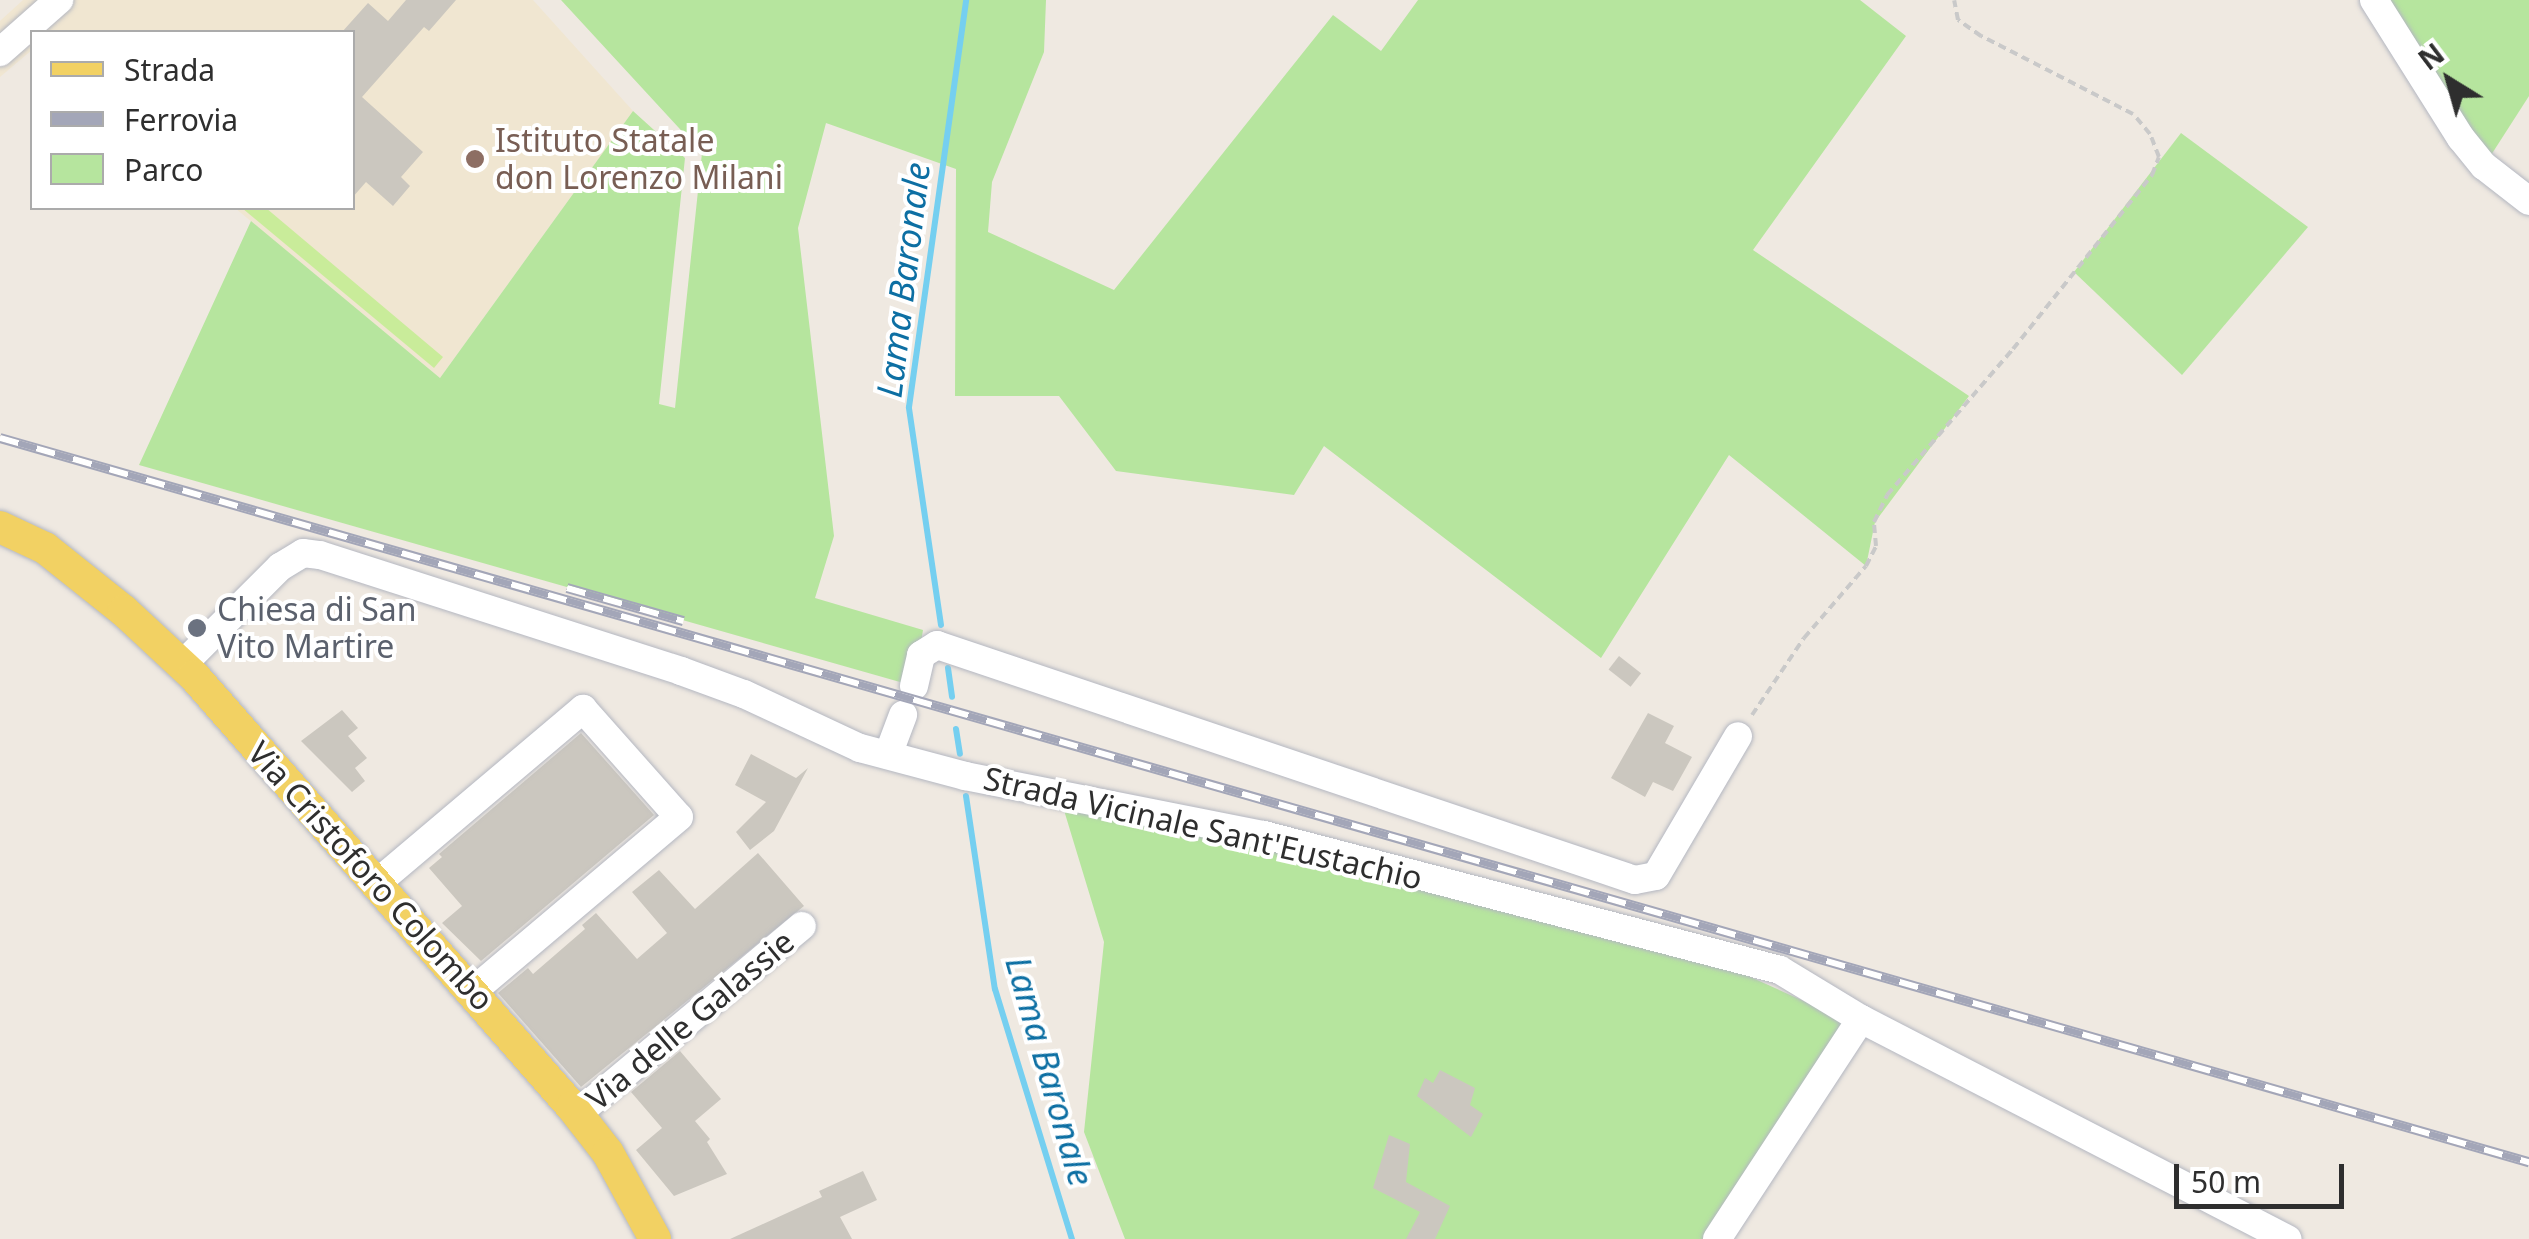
<!DOCTYPE html>
<html>
<head>
<meta charset="utf-8">
<style>
  body { margin:0 }
  #map { position:relative; width:2529px; height:1239px; overflow:hidden; background:#efe9e1; font-family:"Noto Sans",sans-serif }
  div>[style] { position:absolute }
  .education>* { inset:0; background:#f0e6d1 }
  .green>* { inset:0; background:#b6e59e }
  .pitch>* { inset:0; background:#c9ec9a }
  .stream>* { height:6px; margin:-3px; padding:0 3px; transform-origin:3px; border-radius:3px; background:#75cff0 }
  .building>* { inset:0; background:#cbc7bf; transform-origin:0 0 }
  .path>* { height:4px; margin-top:-2px; transform-origin:0; background:repeating-linear-gradient(90deg,#c9c9c9 0 8px,transparent 0 13px) }
  .roads { filter:drop-shadow(0 0 2px #b4b7c1) drop-shadow(0 0 2px #b4b7c1) }
  .minor>* { height:28px; margin:-14px; padding:0 14px; transform-origin:14px; border-radius:14px; background:#fff }
  .major>* { height:32px; margin:-16px; padding:0 16px; transform-origin:16px; border-radius:16px; background:#f2d163 }
  .rail>* { height:10px; margin-top:-5px; transform-origin:0; background:repeating-linear-gradient(90deg,#fff 0 19px,#a3a6b8 0 38px); box-sizing:border-box; border-block:2px solid #a3a6b8 }
  .dots>* { width:28px; height:28px; translate:-50% -50%; box-sizing:border-box; border:5px solid #fff; border-radius:50% }
  span { translate:-50% -50%; white-space:nowrap; text-align:center; line-height:1.15; -webkit-text-stroke:8px #fff; paint-order:stroke }
  .education-label { font-size:32px; color:#785e54 }
  .left { translate:0 -50%; text-align:left }
  .worship-label { font-size:32px; color:#5b616d }
  .street-label { font-size:32px; color:#2e2e2e }
  .water-label { font-size:35px; color:#0d6fa3; font-style:italic }
  .legend { position:absolute; left:30px; top:30px; width:325px; height:180px; box-sizing:border-box; background:#fff; border:2px solid #ababab; margin:0; padding:12px 18px; list-style:none; font-size:30px; color:#2e2e2e }
  .legend li { display:flex; align-items:center; gap:20px; height:50px }
  .legend b { width:50px; border:2px solid #ababab }
  .north { position:absolute; left:2399px; top:30px; width:100px; height:100px; -webkit-text-stroke:8px #fff; paint-order:stroke; rotate:323deg; font-size:28px; font-weight:700; line-height:40px; text-align:center; color:#2e2e2e }
  .north::after { content:''; display:block; margin:auto; width:35px; height:45px; background:#2e2e2e; clip-path:polygon(50% 0,100% 100%,50% 72%,0 100%) }
  .scale { position:absolute; left:2174px; top:1164px; width:170px; height:45px; box-sizing:border-box; border:5px solid #2e2e2e; border-top:0; padding-left:12px; font-size:30px; line-height:35px; white-space:nowrap; color:#2e2e2e; -webkit-text-stroke:8px #fff; paint-order:stroke }
</style>
</head>
<body>
<div id="map">
  <div class="education">
    <div style="clip-path:polygon(23px 0,533px 0,633px 111px,440px 378px,235px 208px,352px 208px,352px 32px,32px 32px,32px 50px,0 77px,0 21px)"></div>
  </div>
  <div class="green">
    <div style="clip-path:polygon(561px 0,1046px 0,1044px 52px,992px 182px,988px 232px,1114px 290px,1333px 15px,1381px 51px,1418px 0,1860px 0,1906px 36px,1753px 250px,1969px 396px,1875px 522px,1866px 566px,1729px 455px,1601px 658px,1324px 446px,1294px 495px,1116px 471px,1059px 396px,955px 396px,956px 169px,826px 123px,798px 228px,834px 536px,815px 598px,923px 630px,914px 686px,139px 465px,251px 221px,440px 378px,633px 111px,685px 158px,659px 404px,675px 408px,702px 153px)"></div>
    <div style="clip-path:polygon(2375px 0,2529px 0,2529px 96px,2484px 166px)"></div>
    <div style="clip-path:polygon(2181px 133px,2308px 227px,2182px 375px,2074px 272px)"></div>
    <div style="clip-path:polygon(1063px 807px,1182px 823px,1726px 966px,1855px 1024px,1716px 1239px,1125px 1239px,1084px 1132px,1104px 942px)"></div>
  </div>
  <div class="pitch">
    <div style="clip-path:polygon(242px 208px,266px 208px,443px 357px,434px 368px)"></div>
  </div>
  <div class="stream">
    <div style="left:941px;top:625px;width:220px;rotate:-98.4deg"></div>
    <div style="left:909px;top:407px;width:411px;rotate:-82deg"></div>
    <div style="left:948px;top:668px;width:29px;rotate:82deg"></div>
    <div style="left:956px;top:729px;width:25px;rotate:81deg"></div>
    <div style="left:966px;top:796px;width:195px;rotate:81.5deg"></div>
    <div style="left:995px;top:989px;width:262px;rotate:72.9deg"></div>
  </div>
  <div class="building">
    <div style="clip-path:polygon(406px 0,456px 0,429px 31px,424px 27px,362px 97px,423px 152px,401px 177px,410px 186px,393px 206px,366px 182px,352px 198px,352px 32px,342px 32px,368px 3px,388px 21px)"></div>
    <div style="left:1619px;top:656px;width:28px;height:17px;rotate:38deg"></div>
    <div style="clip-path:polygon(342px 710px,358px 728px,348px 736px,367px 758px,355px 768px,365px 781px,352px 792px,301px 741px)"></div>
    <div style="clip-path:polygon(1648px 713px,1674px 726px,1665px 743px,1692px 757px,1673px 791px,1653px 782px,1645px 797px,1611px 778px)"></div>
    <div style="clip-path:polygon(581px 733px,654px 815px,481px 961px,442px 923px,462px 906px,429px 868px,442px 857px,439px 854px)"></div>
    <div style="clip-path:polygon(751px 754px,796px 778px,808px 768px,774px 831px,750px 850px,736px 832px,766px 802px,735px 785px)"></div>
    <div style="clip-path:polygon(758px 853px,804px 906px,581px 1087px,498px 993px,528px 968px,533px 974px,585px 929px,582px 925px,596px 913px,637px 959px,667px 933px,632px 892px,659px 870px,695px 909px)"></div>
    <div style="clip-path:polygon(680px 1051px,721px 1099px,695px 1121px,710px 1139px,707px 1142px,727px 1174px,674px 1196px,636px 1150px,662px 1128px,631px 1092px)"></div>
    <div style="clip-path:polygon(1440px 1070px,1475px 1088px,1470px 1105px,1483px 1114px,1471px 1137px,1417px 1096px,1425px 1078px,1433px 1083px)"></div>
    <div style="clip-path:polygon(1389px 1135px,1410px 1144px,1406px 1182px,1450px 1206px,1435px 1239px,1406px 1239px,1420px 1212px,1373px 1188px)"></div>
    <div style="clip-path:polygon(863px 1171px,877px 1200px,840px 1217px,852px 1239px,730px 1239px,822px 1197px,819px 1191px)"></div>
  </div>
  <div class="path">
    <div style="left:1752px;top:715px;width:93px;rotate:-56deg"></div>
    <div style="left:1804px;top:638px;width:95px;rotate:-49.3deg"></div>
    <div style="left:1866px;top:566px;width:22px;rotate:-63deg"></div>
    <div style="left:1876px;top:546px;width:24px;rotate:-95deg"></div>
    <div style="left:1874px;top:522px;width:30px;rotate:-64deg"></div>
    <div style="left:1887px;top:495px;width:193px;rotate:-49.2deg"></div>
    <div style="left:2013px;top:349px;width:223px;rotate:-51.4deg"></div>
    <div style="left:2152px;top:175px;width:19px;rotate:-69deg"></div>
    <div style="left:2159px;top:157px;width:25px;rotate:-111deg"></div>
    <div style="left:2150px;top:134px;width:26px;rotate:-130deg"></div>
    <div style="left:2133px;top:114px;width:171px;rotate:-152.8deg"></div>
    <div style="left:1981px;top:36px;width:28px;rotate:-145deg"></div>
    <div style="left:1958px;top:20px;width:20px;rotate:-101deg"></div>
  </div>
  <div class="roads">
    <div class="minor">
      <div style="left:2374px;top:0;width:163px;rotate:57.8deg"></div>
      <div style="left:2461px;top:138px;width:36px;rotate:51deg"></div>
      <div style="left:2484px;top:166px;width:57px;rotate:37.9deg"></div>
      <div style="left:0;top:52px;width:79px;rotate:-41.4deg"></div>
      <div style="left:182px;top:665px;width:139px;rotate:-45deg"></div>
      <div style="left:280px;top:567px;width:27px;rotate:-31deg"></div>
      <div style="left:303px;top:553px;width:17px;rotate:7deg"></div>
      <div style="left:320px;top:555px;width:379px;rotate:17.8deg"></div>
      <div style="left:681px;top:671px;width:67px;rotate:20.1deg"></div>
      <div style="left:744px;top:694px;width:128px;rotate:25deg"></div>
      <div style="left:860px;top:748px;width:109px;rotate:14.9deg"></div>
      <div style="left:965px;top:776px;width:305px;rotate:11.2deg"></div>
      <div style="left:1264px;top:835px;width:533px;rotate:14.66deg"></div>
      <div style="left:1780px;top:970px;width:95px;rotate:31.2deg"></div>
      <div style="left:1861px;top:1019px;width:480px;rotate:27.3deg"></div>
      <div style="left:914px;top:686px;width:32px;rotate:-77deg"></div>
      <div style="left:921px;top:655px;width:19px;rotate:-32deg"></div>
      <div style="left:937px;top:645px;width:736px;rotate:18.61deg"></div>
      <div style="left:1635px;top:880px;width:21px;rotate:-11deg"></div>
      <div style="left:1656px;top:876px;width:162px;rotate:-59.6deg"></div>
      <div style="left:888px;top:755px;width:43px;rotate:-69.4deg"></div>
      <div style="left:377px;top:883px;width:270px;rotate:-40.2deg"></div>
      <div style="left:583px;top:709px;width:144px;rotate:48.4deg"></div>
      <div style="left:679px;top:817px;width:270px;rotate:139.8deg"></div>
      <div style="left:577px;top:1114px;width:293px;rotate:-39.9deg"></div>
      <div style="left:1717px;top:1239px;width:263px;rotate:-56.8deg"></div>
    </div>
    <div class="major">
      <div style="left:0;top:527px;width:50px;rotate:25deg"></div>
      <div style="left:45px;top:548px;width:101px;rotate:38.6deg"></div>
      <div style="left:124px;top:611px;width:96px;rotate:42.9deg"></div>
      <div style="left:194px;top:676px;width:573px;rotate:48.75deg"></div>
      <div style="left:572px;top:1107px;width:58px;rotate:52deg"></div>
      <div style="left:608px;top:1153px;width:98px;rotate:61.3deg"></div>
    </div>
  </div>
  <div class="rail">
    <div style="left:0;top:438px;width:2631px;rotate:15.98deg"></div>
    <div style="left:567px;top:588px;width:121px;rotate:15.9deg"></div>
  </div>
  <div class="dots">
    <div style="left:475px;top:159px;background:#8d6e63"></div>
    <div style="left:197px;top:628px;background:#6b7280"></div>
  </div>
  <div class="education-label">
    <span class="left" style="left:495px;top:159px">Istituto Statale<br>don Lorenzo Milani</span>
  </div>
  <div class="worship-label">
    <span class="left" style="left:217px;top:628px">Chiesa di San<br>Vito Martire</span>
  </div>
  <div class="street-label">
    <span style="left:1203px;top:828px;rotate:13deg">Strada Vicinale Sant'Eustachio</span>
    <span style="left:371px;top:876px;rotate:48deg">Via Cristoforo Colombo</span>
    <span style="left:690px;top:1020px;rotate:-40deg">Via delle Galassie</span>
  </div>
  <div class="water-label">
    <span style="left:903px;top:280px;rotate:-83deg">Lama Baronale</span>
    <span style="left:1050px;top:1071px;rotate:74deg">Lama Baronale</span>
  </div>
  <ul class="legend">
  <li><b style="height:12px;background:#f2d163"></b>Strada</li>
  <li><b style="height:12px;background:#a3a6b8"></b>Ferrovia</li>
  <li><b style="height:28px;background:#b6e59e"></b>Parco</li>
  </ul>
  <div class="north">N</div>
  <div class="scale">50 m</div>
</div>
</body>
</html>
